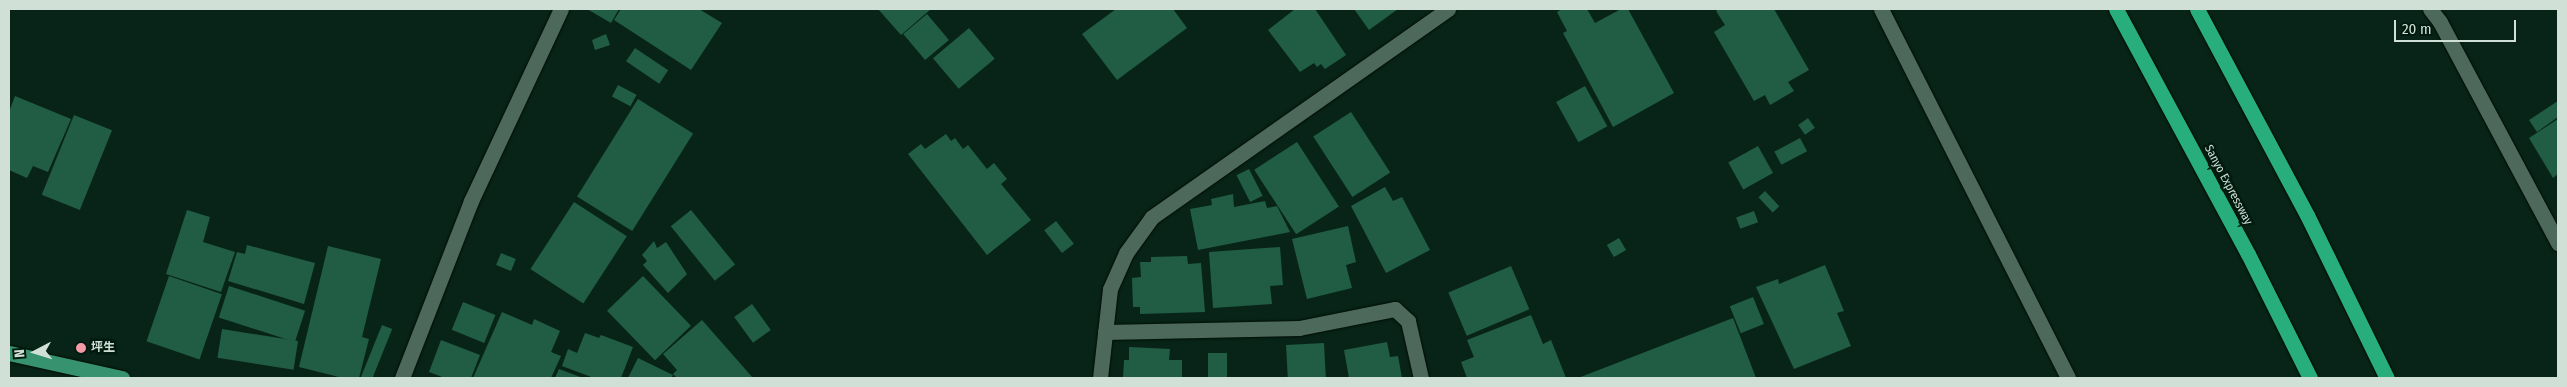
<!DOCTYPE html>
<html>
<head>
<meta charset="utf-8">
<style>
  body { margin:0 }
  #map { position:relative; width:2567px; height:387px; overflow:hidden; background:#082418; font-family:"Fira Sans Condensed","Noto Sans JP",sans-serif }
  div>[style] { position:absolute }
  .building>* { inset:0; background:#205d44; transform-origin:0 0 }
  .roads { filter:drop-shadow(0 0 1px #000c04) drop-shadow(0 0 1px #000c04) }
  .street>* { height:15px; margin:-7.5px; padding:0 7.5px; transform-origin:7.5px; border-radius:7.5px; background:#4d695b }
  .secondary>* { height:15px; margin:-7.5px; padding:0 7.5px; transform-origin:7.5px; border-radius:7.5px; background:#4d695b }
  .primary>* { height:15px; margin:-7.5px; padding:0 7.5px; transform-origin:7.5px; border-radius:7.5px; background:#37926f }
  .highway>* { height:15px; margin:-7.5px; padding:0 7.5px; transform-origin:7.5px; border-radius:7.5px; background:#28ae7c }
  .dots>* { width:14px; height:14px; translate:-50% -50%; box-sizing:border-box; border:2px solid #011a0f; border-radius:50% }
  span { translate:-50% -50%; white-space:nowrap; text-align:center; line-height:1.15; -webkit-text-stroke:5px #011a0f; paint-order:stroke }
  .street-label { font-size:12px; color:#d0e0d7 }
  .poi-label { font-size:12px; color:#d0e0d7; font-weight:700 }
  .left { translate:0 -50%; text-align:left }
  .frame { position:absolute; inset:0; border:10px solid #d0e0d7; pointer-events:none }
  .north { position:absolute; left:10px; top:327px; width:50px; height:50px; -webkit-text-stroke:4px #011a0f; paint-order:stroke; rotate:265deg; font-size:14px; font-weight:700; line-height:20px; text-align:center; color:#d0e0d7 }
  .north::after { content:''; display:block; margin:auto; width:18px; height:22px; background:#d0e0d7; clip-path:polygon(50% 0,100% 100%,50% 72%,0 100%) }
  .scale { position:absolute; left:2394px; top:20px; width:122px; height:22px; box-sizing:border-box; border:2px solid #d0e0d7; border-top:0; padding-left:6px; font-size:15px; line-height:18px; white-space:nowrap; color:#d0e0d7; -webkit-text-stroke:4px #011a0f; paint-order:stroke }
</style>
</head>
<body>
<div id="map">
  <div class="building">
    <div style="clip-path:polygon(587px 9px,619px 9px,611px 23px)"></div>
    <div style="clip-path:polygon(621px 9px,699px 9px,722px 23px,691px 70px,614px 20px)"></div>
    <div style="clip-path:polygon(878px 9px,931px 9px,901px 35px)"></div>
    <div style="clip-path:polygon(1116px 9px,1173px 9px,1187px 28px,1117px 80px,1082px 34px)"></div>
    <div style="clip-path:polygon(1295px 9px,1315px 9px,1346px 55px,1325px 69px,1321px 64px,1317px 67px,1314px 63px,1300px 72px,1268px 30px)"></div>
    <div style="clip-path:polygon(1354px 9px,1398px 9px,1369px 30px)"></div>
    <div style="clip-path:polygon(1562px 9px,1587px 9px,1595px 23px,1621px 9px,1628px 9px,1674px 93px,1613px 127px,1563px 33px,1567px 31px,1557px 12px)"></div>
    <div style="clip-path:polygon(1719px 9px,1774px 9px,1809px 70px,1788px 82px,1794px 91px,1770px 105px,1765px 95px,1754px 101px,1714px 32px,1725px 25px,1716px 11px)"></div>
    <div style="left:927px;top:14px;width:34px;height:31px;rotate:50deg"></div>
    <div style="left:969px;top:28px;width:40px;height:47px;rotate:50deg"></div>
    <div style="clip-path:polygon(606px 34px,610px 45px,595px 50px,592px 40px)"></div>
    <div style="left:635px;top:48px;width:40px;height:16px;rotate:34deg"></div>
    <div style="left:618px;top:85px;width:21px;height:13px;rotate:28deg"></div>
    <div style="left:1585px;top:86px;width:46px;height:33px;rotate:61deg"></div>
    <div style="clip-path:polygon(15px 96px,71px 119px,48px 172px,33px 166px,27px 178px,9px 170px,9px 112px)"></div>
    <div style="left:638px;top:99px;width:65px;height:115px;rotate:32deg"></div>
    <div style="clip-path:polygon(2558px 101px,2558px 117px,2537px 132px,2529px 120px)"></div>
    <div style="left:1351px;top:112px;width:72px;height:45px;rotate:57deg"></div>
    <div style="left:74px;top:115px;width:41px;height:86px;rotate:22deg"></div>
    <div style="left:1808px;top:118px;width:12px;height:12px;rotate:55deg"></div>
    <div style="clip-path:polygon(2558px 119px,2558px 174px,2553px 178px,2529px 138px)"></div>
    <div style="clip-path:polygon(946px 134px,951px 141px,955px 138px,963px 149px,968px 145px,987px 169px,994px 163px,1007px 179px,1001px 184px,1031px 220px,987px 255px,908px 154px,921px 144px,925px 149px)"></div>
    <div style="left:1800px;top:138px;width:15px;height:29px;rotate:62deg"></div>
    <div style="left:1297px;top:142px;width:77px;height:51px;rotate:57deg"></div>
    <div style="left:1758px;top:146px;width:31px;height:34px;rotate:61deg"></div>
    <div style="left:1249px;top:169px;width:30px;height:14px;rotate:63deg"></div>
    <div style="clip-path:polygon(1385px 187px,1393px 201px,1402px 197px,1430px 250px,1386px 273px,1351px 206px)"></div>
    <div style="left:1765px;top:191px;width:21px;height:9px;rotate:47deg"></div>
    <div style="clip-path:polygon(1233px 194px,1234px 207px,1265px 201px,1267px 208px,1277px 206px,1290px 232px,1198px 250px,1190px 209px,1212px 205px,1211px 199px)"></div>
    <div style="left:574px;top:202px;width:63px;height:80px;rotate:33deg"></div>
    <div style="clip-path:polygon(187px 210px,210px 217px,203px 242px,235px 252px,221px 292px,166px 274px)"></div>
    <div style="left:691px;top:210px;width:70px;height:26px;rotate:51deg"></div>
    <div style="left:1754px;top:211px;width:12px;height:19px;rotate:70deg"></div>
    <div style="left:1056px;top:221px;width:29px;height:15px;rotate:52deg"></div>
    <div style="clip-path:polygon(1348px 226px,1356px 262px,1346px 265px,1352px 288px,1307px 299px,1292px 239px)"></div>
    <div style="left:1619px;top:238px;width:14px;height:14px;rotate:60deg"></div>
    <div style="clip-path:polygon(654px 241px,657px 248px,666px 242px,687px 274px,668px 293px,643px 265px,647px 261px,642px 255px)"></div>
    <div style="clip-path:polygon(247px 245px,315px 263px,304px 304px,228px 281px,237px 252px,245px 254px)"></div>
    <div style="clip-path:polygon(328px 246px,381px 259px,362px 337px,369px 339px,359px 378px,343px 378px,299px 367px)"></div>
    <div style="clip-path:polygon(1280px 247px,1283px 285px,1270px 286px,1272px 304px,1213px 308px,1209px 252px)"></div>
    <div style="left:501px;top:253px;width:16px;height:13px;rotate:22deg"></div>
    <div style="clip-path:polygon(1187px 256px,1188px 264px,1201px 263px,1205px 312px,1140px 314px,1140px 307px,1133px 307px,1132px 278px,1141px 277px,1140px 262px,1151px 262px,1151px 257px)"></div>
    <div style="clip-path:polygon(1825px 265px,1844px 311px,1837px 313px,1851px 346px,1794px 369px,1756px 287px,1778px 279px,1779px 284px)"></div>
    <div style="left:1511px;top:266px;width:47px;height:68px;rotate:67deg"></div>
    <div style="left:169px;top:276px;width:56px;height:69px;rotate:19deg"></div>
    <div style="left:643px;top:276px;width:69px;height:50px;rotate:46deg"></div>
    <div style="left:229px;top:286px;width:80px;height:33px;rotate:18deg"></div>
    <div style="left:1753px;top:297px;width:29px;height:25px;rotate:68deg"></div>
    <div style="left:463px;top:302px;width:35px;height:30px;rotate:22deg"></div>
    <div style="left:752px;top:304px;width:32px;height:22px;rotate:54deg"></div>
    <div style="clip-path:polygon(502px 312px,532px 325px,534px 319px,560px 331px,551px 352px,561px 356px,551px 378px,473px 378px)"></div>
    <div style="clip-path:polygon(1531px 315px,1543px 344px,1551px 340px,1566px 378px,1467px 378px,1461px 362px,1474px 357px,1467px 340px)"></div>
    <div style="clip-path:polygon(1733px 318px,1756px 378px,1578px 378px)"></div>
    <div style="clip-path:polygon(702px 320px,753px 378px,677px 378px,673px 374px,677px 370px,663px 354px)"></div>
    <div style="left:382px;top:325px;width:11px;height:57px;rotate:22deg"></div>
    <div style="left:222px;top:329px;width:77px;height:29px;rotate:9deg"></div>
    <div style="clip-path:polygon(585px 333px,599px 338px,601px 335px,633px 347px,621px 378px,594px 378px,562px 366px,568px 349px,577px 353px)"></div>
    <div style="clip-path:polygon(441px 340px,480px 355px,471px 378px,445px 378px,429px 372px)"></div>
    <div style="clip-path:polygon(1387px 342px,1390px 357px,1398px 356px,1402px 378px,1349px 378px,1344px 350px)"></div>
    <div style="left:1324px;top:343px;width:35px;height:38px;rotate:87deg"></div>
    <div style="clip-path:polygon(1129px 347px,1170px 349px,1169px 360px,1182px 360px,1182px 378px,1123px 378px,1124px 360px,1129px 360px)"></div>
    <div style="left:1208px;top:353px;width:19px;height:25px"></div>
    <div style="clip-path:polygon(638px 358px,673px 375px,671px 378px,628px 378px)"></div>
    <div style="clip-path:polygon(559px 369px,583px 378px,555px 378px)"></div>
  </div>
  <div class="roads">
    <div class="street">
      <div style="left:2430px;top:9px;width:16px;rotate:52deg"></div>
      <div style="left:2440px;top:22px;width:251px;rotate:61.9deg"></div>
      <div style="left:1105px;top:332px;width:194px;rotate:-1.2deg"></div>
      <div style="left:1299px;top:328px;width:98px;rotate:-11.2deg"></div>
      <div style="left:1395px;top:309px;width:18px;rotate:43deg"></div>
      <div style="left:1408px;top:321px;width:58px;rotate:77.2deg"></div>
      <div style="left:402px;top:378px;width:190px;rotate:-68.7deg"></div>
      <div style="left:471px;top:201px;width:212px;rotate:-64.9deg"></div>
      <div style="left:1100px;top:378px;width:90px;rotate:-83.6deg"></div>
      <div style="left:1110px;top:289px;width:39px;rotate:-66deg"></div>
      <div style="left:1126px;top:253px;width:44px;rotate:-54.2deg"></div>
      <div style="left:1152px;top:217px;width:362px;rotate:-35.1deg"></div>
    </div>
    <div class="secondary">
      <div style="left:1881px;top:9px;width:414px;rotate:63.1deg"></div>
    </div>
    <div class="primary">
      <div style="left:9px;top:353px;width:116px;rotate:12.5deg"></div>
    </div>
    <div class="highway">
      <div style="left:2116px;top:9px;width:278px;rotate:61.7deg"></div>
      <div style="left:2248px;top:254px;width:139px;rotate:63.4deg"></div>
      <div style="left:2197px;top:9px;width:234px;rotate:61.9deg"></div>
      <div style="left:2307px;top:215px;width:182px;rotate:63.9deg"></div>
    </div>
  </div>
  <div class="dots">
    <div style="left:81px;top:348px;background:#f49aa4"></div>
  </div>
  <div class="street-label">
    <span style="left:2228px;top:185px;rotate:62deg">Sanyo Expressway</span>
  </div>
  <div class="poi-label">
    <span class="left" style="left:91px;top:348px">坪生</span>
  </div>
  <div class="frame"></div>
  <div class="north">N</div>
  <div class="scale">20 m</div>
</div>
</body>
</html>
